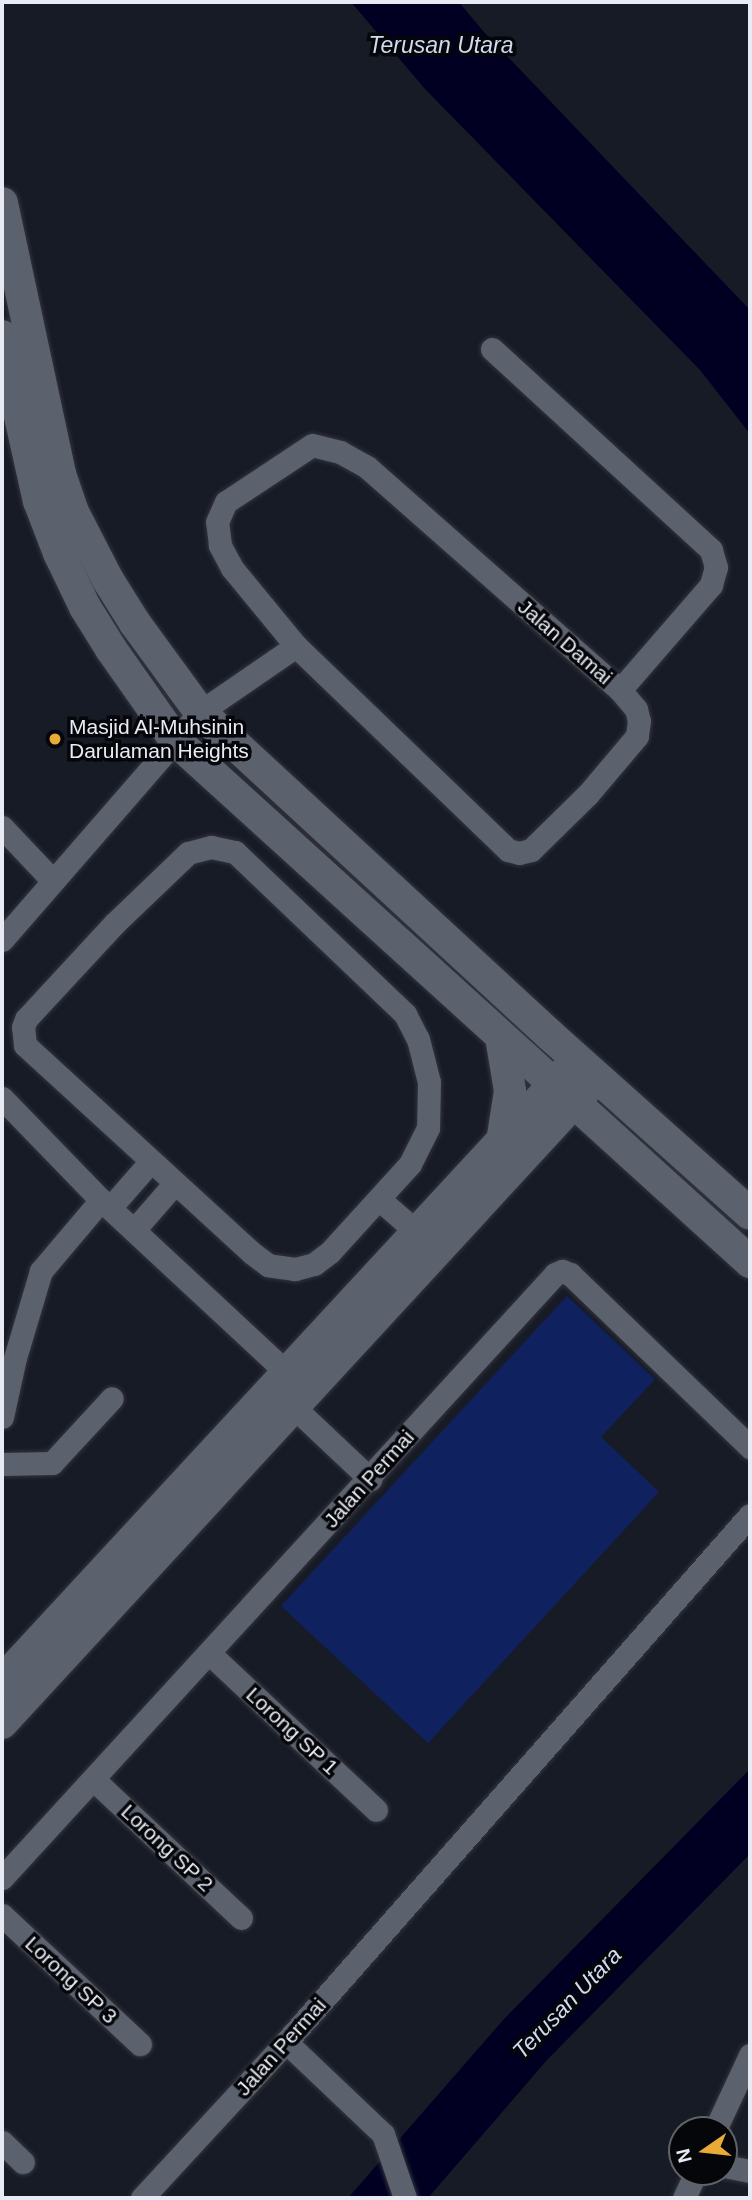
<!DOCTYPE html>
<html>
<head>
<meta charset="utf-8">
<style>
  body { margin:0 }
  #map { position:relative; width:752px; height:2200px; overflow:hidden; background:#171b26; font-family:Helvetica,sans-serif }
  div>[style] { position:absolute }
  .green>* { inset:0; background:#102160 }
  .water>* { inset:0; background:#010022 }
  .roads { filter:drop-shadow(0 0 2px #32343c) drop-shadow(0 0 2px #32343c) }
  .street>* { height:23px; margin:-11.5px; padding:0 11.5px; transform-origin:11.5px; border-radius:11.5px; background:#5c616e }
  .secondary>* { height:32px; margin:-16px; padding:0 16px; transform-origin:16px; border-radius:16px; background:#5c616e }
  .dots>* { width:19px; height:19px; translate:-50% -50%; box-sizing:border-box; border:4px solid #05060a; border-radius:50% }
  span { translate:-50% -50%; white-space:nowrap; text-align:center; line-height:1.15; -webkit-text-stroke:7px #05060a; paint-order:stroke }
  .street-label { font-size:21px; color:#e8ebf3 }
  .poi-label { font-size:21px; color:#e8ebf3 }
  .left { translate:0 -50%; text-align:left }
  .water-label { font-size:23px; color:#d0daf0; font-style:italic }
  .frame { position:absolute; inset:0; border:4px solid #e8ebf3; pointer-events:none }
  .north { position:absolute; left:668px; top:2116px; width:70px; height:70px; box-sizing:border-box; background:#05060a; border:2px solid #606267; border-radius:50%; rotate:256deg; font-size:19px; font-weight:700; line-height:28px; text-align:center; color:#e8ebf3 }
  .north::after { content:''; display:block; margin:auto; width:24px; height:32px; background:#e8ab37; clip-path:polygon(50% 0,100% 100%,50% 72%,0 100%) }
</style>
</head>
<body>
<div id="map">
  <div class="green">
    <div style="clip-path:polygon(567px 1296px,655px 1379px,601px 1437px,659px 1492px,428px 1743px,281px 1606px)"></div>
  </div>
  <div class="water">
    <div style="clip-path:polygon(351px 2px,459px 2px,483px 31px,750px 310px,750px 434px,700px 370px,425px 89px)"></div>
    <div style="clip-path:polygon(750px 1769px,750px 1854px,547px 2060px,428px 2198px,348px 2198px,504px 2019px)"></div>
  </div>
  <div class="roads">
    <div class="street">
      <div style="left:492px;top:349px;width:297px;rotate:42.5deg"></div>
      <div style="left:711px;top:550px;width:18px;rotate:74deg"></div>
      <div style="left:716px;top:567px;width:19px;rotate:106deg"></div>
      <div style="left:711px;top:585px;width:139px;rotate:130.9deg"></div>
      <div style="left:312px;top:445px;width:29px;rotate:14deg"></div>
      <div style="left:340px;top:452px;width:31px;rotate:29deg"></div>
      <div style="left:367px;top:467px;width:337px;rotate:41.4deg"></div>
      <div style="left:620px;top:690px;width:25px;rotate:50deg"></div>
      <div style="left:636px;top:709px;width:12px;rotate:76deg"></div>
      <div style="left:639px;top:721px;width:15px;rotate:98deg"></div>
      <div style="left:637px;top:736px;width:76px;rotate:130.2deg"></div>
      <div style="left:588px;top:794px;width:80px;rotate:135.5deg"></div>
      <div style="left:531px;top:850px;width:12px;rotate:166deg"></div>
      <div style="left:519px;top:853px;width:11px;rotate:-165deg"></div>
      <div style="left:508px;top:850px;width:294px;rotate:-136.1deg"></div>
      <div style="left:296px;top:646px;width:101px;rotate:-129.4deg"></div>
      <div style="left:232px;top:568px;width:26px;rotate:-118deg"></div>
      <div style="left:220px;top:545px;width:23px;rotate:-97deg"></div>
      <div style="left:217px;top:522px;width:22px;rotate:-66deg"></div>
      <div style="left:226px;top:502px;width:103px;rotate:-33.5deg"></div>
      <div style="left:2px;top:827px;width:74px;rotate:46.6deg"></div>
      <div style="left:211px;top:847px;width:25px;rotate:12deg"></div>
      <div style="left:235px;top:852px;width:235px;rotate:43.6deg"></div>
      <div style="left:405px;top:1014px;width:28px;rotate:63deg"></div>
      <div style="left:418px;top:1039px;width:44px;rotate:75.7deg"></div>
      <div style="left:429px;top:1082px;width:46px;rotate:91.2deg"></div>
      <div style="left:428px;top:1128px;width:40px;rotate:116.6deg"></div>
      <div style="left:410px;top:1164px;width:119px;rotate:132.3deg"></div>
      <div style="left:330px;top:1252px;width:20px;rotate:143deg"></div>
      <div style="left:314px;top:1264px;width:20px;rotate:165deg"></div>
      <div style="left:295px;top:1269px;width:27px;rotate:-172deg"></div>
      <div style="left:268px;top:1265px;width:20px;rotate:-143deg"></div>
      <div style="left:252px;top:1253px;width:308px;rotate:-137.5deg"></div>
      <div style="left:25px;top:1045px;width:18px;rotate:-96deg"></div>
      <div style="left:23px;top:1027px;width:9px;rotate:-69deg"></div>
      <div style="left:26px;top:1019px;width:131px;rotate:-47.2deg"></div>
      <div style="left:115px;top:923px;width:101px;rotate:-43.8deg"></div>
      <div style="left:188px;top:853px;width:24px;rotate:-15deg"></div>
      <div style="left:2px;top:940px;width:302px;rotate:-49deg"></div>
      <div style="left:200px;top:712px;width:116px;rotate:-34.5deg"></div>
      <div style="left:2px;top:1098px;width:142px;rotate:45.9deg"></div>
      <div style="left:101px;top:1200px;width:267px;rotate:42.9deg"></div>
      <div style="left:380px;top:1200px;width:50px;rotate:41deg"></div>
      <div style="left:110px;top:1208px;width:62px;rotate:-48.9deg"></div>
      <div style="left:134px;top:1230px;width:62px;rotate:-48.9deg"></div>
      <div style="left:283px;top:1397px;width:120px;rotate:43.3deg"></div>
      <div style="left:2px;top:1417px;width:60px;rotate:-77.6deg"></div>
      <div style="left:15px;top:1358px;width:91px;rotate:-73.4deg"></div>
      <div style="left:41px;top:1271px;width:93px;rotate:-49.8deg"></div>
      <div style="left:2px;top:1464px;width:50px;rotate:-1.1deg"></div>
      <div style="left:52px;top:1463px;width:88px;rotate:-47.3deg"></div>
      <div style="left:209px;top:1653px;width:229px;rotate:43.2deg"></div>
      <div style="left:93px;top:1779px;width:203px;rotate:43.2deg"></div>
      <div style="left:2px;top:1878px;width:819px;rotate:-47.52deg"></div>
      <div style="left:555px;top:1274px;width:8px;rotate:-23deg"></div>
      <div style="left:562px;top:1271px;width:9px;rotate:21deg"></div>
      <div style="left:570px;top:1274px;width:250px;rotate:43.9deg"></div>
      <div style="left:2px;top:1915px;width:189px;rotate:43.1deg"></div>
      <div style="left:286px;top:2042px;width:134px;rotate:43.5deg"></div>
      <div style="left:383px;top:2134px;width:68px;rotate:71deg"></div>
      <div style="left:715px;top:2130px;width:83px;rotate:-65deg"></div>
      <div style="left:2px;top:2142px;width:29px;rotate:44deg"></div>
      <div style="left:724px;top:2166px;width:26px;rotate:11deg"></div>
      <div style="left:142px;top:2198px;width:212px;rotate:-47.3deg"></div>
      <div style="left:286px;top:2042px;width:702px;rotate:-48.64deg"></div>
      <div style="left:684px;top:2198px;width:29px;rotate:-65deg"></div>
    </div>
    <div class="secondary">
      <div style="left:2px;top:203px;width:277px;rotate:77.9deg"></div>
      <div style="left:60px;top:474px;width:40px;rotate:71.1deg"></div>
      <div style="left:73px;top:512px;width:76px;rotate:62.8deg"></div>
      <div style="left:108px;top:580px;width:51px;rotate:57.9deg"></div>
      <div style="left:135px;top:623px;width:110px;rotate:53.9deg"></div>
      <div style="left:200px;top:712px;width:476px;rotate:42.7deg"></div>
      <div style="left:550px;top:1035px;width:268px;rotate:41.8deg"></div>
      <div style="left:2px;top:336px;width:169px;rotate:77.4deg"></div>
      <div style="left:39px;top:501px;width:56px;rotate:69deg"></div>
      <div style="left:59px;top:553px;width:60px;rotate:64.3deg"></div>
      <div style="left:85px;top:607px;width:49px;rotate:58.2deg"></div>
      <div style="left:111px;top:649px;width:111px;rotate:54.9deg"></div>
      <div style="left:175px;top:740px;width:777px;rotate:42.23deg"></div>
      <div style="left:501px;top:1037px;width:55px;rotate:80.5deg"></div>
      <div style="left:510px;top:1091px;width:52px;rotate:98.9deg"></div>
      <div style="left:2px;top:1681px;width:835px;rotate:-47.23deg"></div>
      <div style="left:2px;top:1723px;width:862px;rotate:-47.35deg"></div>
    </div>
  </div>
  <div class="dots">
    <div style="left:55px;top:739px;background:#e8ab37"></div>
  </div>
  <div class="street-label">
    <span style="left:565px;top:642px;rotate:41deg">Jalan Damai</span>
    <span style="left:369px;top:1479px;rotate:-48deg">Jalan Permai</span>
    <span style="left:292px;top:1731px;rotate:43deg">Lorong SP 1</span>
    <span style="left:167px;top:1848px;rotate:43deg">Lorong SP 2</span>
    <span style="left:71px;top:1980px;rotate:43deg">Lorong SP 3</span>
    <span style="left:281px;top:2047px;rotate:-48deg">Jalan Permai</span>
  </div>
  <div class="poi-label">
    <span class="left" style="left:69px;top:739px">Masjid Al-Muhsinin<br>Darulaman Heights</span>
  </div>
  <div class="water-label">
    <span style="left:441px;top:45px">Terusan Utara</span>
    <span style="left:567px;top:2003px;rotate:-46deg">Terusan Utara</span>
  </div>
  <div class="frame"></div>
  <div class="north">N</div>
</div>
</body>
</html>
